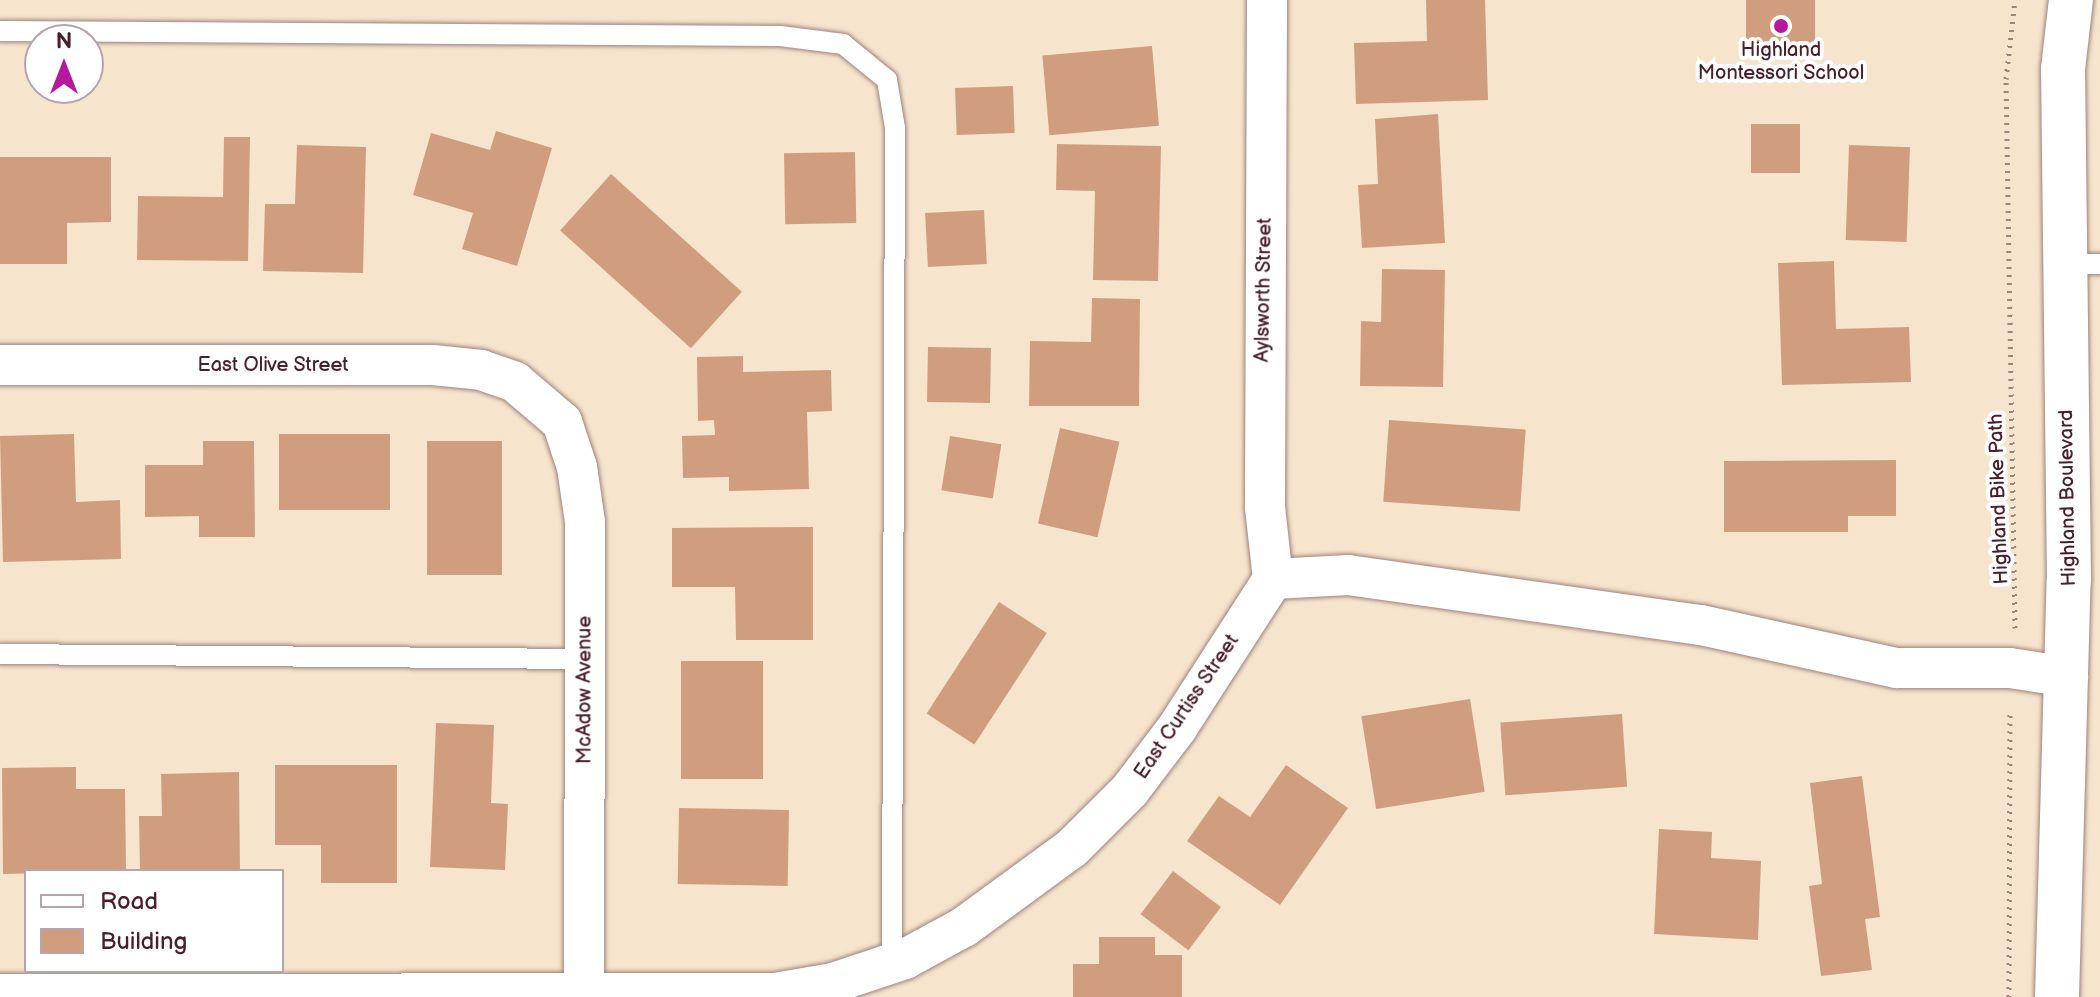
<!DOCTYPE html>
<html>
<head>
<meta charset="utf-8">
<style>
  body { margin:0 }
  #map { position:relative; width:2100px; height:997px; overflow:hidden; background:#f6e4cd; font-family:"Balsamiq Sans",sans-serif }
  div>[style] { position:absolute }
  .building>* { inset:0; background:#d09e7e; transform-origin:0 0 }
  .path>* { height:5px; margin-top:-2.5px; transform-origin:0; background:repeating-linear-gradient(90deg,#a0827c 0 2px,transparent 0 8px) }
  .roads { filter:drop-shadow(0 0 2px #a0827c) drop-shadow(0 0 2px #a0827c) }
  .lane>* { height:20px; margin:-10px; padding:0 10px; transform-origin:10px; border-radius:10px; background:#fff }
  .street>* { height:40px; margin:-20px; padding:0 20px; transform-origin:20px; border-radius:20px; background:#fff }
  .secondary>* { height:44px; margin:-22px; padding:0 22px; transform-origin:22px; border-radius:22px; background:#fff }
  .dots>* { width:22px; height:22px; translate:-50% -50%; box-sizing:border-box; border:4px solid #fff; border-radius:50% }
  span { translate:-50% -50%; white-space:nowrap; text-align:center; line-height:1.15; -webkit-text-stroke:8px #fff; paint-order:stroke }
  .poi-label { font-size:20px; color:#4a1f2b }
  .street-label { font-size:20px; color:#4a1f2b }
  .legend { position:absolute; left:24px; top:869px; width:260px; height:104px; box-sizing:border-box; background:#fff; border:2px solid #b7a5aa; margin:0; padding:10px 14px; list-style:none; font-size:24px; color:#4a1f2b }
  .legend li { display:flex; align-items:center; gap:16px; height:40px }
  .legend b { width:40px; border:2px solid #b7a5aa }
  .north { position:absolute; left:24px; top:24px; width:80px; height:80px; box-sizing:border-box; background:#fff; border:2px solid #b7a5aa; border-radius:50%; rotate:0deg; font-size:22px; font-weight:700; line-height:32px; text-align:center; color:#4a1f2b }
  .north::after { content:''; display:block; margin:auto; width:28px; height:36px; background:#b5179e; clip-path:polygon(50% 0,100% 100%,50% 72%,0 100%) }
</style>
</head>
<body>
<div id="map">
  <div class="building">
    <div style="clip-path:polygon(1426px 0,1485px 0,1488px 100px,1356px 104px,1354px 43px,1427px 41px)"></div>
    <div style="left:1746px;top:0;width:69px;height:52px"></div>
    <div style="left:1152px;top:46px;width:80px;height:110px;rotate:85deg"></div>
    <div style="left:1013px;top:86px;width:47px;height:58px;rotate:88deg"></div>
    <div style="clip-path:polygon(1438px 114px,1445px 243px,1362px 248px,1358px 185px,1378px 184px,1375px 119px)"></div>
    <div style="left:1751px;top:124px;width:49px;height:49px"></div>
    <div style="clip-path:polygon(496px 131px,552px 148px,517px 266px,462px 249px,473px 213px,413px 195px,431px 133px,490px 150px)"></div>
    <div style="clip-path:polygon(224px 137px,250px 137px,248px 261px,137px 260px,138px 196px,223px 197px)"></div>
    <div style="clip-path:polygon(1057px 144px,1161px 146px,1158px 281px,1093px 280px,1095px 191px,1056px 190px)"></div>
    <div style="clip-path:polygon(297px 145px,366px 147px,363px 273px,263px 271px,265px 204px,295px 204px)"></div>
    <div style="left:1849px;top:145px;width:61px;height:95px;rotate:2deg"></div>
    <div style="left:855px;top:152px;width:71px;height:71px;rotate:89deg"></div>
    <div style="clip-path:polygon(0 157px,111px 157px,111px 222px,67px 223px,67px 264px,0 264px)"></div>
    <div style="left:611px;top:174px;width:176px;height:76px;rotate:42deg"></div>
    <div style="left:984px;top:210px;width:54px;height:59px;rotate:87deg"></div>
    <div style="clip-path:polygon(1834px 261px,1836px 329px,1909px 327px,1911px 382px,1782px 385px,1778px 263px)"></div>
    <div style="clip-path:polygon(1382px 269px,1445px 270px,1443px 387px,1360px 386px,1361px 321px,1381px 322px)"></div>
    <div style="clip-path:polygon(1092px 298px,1140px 299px,1139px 406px,1029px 406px,1030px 341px,1091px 342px)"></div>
    <div style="left:928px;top:347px;width:63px;height:55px;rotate:1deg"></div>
    <div style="clip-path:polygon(743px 356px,743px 372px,831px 370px,832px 411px,807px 412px,809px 489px,729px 491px,729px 477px,683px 478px,682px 436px,715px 435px,714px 420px,698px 421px,697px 357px)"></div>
    <div style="left:1389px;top:420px;width:137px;height:82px;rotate:4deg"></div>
    <div style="left:1060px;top:428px;width:61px;height:98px;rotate:13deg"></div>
    <div style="clip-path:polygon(74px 434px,76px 502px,120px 500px,121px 559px,3px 562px,0 436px)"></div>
    <div style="left:279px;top:434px;width:111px;height:76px"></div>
    <div style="left:950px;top:436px;width:52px;height:55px;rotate:9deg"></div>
    <div style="clip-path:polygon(203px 441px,254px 441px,255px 537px,199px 537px,199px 516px,145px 517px,145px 465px,203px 465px)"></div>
    <div style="left:427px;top:441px;width:75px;height:134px"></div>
    <div style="clip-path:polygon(1896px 460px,1896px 516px,1848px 516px,1848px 532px,1724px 532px,1724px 461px)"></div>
    <div style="clip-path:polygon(813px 527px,813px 640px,736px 640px,735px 587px,672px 587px,672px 528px)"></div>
    <div style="left:999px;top:602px;width:57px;height:133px;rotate:33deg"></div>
    <div style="left:681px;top:661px;width:82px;height:118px"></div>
    <div style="left:1470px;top:699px;width:94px;height:110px;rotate:81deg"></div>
    <div style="left:1622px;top:714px;width:73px;height:122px;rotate:86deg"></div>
    <div style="clip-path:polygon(436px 723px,494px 725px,491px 803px,508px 804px,505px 870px,430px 867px)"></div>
    <div style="clip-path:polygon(275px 765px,397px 765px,397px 883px,321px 883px,321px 845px,275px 845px)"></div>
    <div style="clip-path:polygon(1286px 765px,1348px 808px,1280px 905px,1187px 841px,1219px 796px,1250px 817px)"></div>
    <div style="clip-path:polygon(76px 767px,76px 789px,125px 789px,126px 871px,3px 874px,2px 768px)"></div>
    <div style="clip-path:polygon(239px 772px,240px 871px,140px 871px,139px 816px,162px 816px,161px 774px)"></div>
    <div style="clip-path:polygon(1862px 776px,1880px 917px,1865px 919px,1872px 970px,1821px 976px,1809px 886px,1822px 884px,1810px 783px)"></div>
    <div style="left:679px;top:808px;width:110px;height:76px;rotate:1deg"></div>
    <div style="clip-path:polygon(1659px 829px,1712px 832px,1711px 858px,1761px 861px,1758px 940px,1654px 934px)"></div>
    <div style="left:1173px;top:871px;width:60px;height:54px;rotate:37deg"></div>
    <div style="clip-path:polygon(1099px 937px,1155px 937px,1155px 955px,1182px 955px,1182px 997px,1073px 997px,1073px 964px,1099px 964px)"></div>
  </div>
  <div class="path">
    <div style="left:2015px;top:628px;width:549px;rotate:-90.94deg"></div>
    <div style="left:2006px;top:79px;width:80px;rotate:-83.5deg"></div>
    <div style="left:2009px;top:997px;width:287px;rotate:-89.8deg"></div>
  </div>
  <div class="roads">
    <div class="lane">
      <div style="left:0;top:31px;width:780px;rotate:0.37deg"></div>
      <div style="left:780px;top:36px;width:64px;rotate:7.2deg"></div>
      <div style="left:843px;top:44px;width:57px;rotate:39.3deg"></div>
      <div style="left:887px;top:80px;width:49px;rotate:80.5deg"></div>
      <div style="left:895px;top:128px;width:836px;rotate:90.21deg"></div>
      <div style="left:2066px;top:264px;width:34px"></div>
      <div style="left:0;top:654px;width:585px;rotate:0.49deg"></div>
    </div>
    <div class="street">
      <div style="left:1267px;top:0;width:507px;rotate:90.23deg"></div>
      <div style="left:1265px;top:507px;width:72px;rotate:83.7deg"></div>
      <div style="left:0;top:365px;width:433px"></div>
      <div style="left:433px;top:365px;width:48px;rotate:5.9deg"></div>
      <div style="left:481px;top:370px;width:36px;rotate:19deg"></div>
      <div style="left:515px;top:382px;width:62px;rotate:40.4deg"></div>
      <div style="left:562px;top:422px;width:47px;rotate:71.6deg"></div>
      <div style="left:577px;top:467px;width:56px;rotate:81.7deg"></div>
      <div style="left:585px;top:522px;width:471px;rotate:90.1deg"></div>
      <div style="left:0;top:994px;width:775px;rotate:-0.07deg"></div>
      <div style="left:775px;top:993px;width:59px;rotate:-9.8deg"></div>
      <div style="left:833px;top:983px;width:76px;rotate:-18.4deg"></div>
      <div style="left:905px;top:959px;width:67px;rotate:-28.5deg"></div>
      <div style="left:964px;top:927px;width:134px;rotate:-36.2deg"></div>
      <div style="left:1072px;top:848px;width:82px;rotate:-45deg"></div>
      <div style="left:1130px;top:790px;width:78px;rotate:-52.8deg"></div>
      <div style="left:1177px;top:728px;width:177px;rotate:-57.2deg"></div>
      <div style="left:1273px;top:579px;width:75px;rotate:-3.1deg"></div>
      <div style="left:1348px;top:575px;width:357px;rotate:8.1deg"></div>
      <div style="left:1701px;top:625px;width:201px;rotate:12.4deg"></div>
      <div style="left:1897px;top:668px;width:113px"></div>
      <div style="left:2010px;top:668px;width:59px;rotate:8.8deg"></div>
    </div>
    <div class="secondary">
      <div style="left:2057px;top:997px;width:417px;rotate:-88.4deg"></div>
      <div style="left:2069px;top:580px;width:511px;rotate:-90.67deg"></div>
      <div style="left:2063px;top:69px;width:69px;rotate:-83.4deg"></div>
    </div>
  </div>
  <div class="dots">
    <div style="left:1781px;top:26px;background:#b5179e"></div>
  </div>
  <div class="poi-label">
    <span style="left:1781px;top:62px">Highland<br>Montessori School</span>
  </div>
  <div class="street-label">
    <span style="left:1264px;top:290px;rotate:-89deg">Aylsworth Street</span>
    <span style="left:273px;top:365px">East Olive Street</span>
    <span style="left:2068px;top:498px;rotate:-91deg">Highland Boulevard</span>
    <span style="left:1999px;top:499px;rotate:-92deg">Highland Bike Path</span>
    <span style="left:585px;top:690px;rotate:-90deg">McAdow Avenue</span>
    <span style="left:1187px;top:707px;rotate:-56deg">East Curtiss Street</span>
  </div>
  <ul class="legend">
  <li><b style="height:10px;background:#fff"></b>Road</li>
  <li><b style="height:22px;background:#d09e7e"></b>Building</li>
  </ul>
  <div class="north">N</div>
</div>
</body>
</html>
